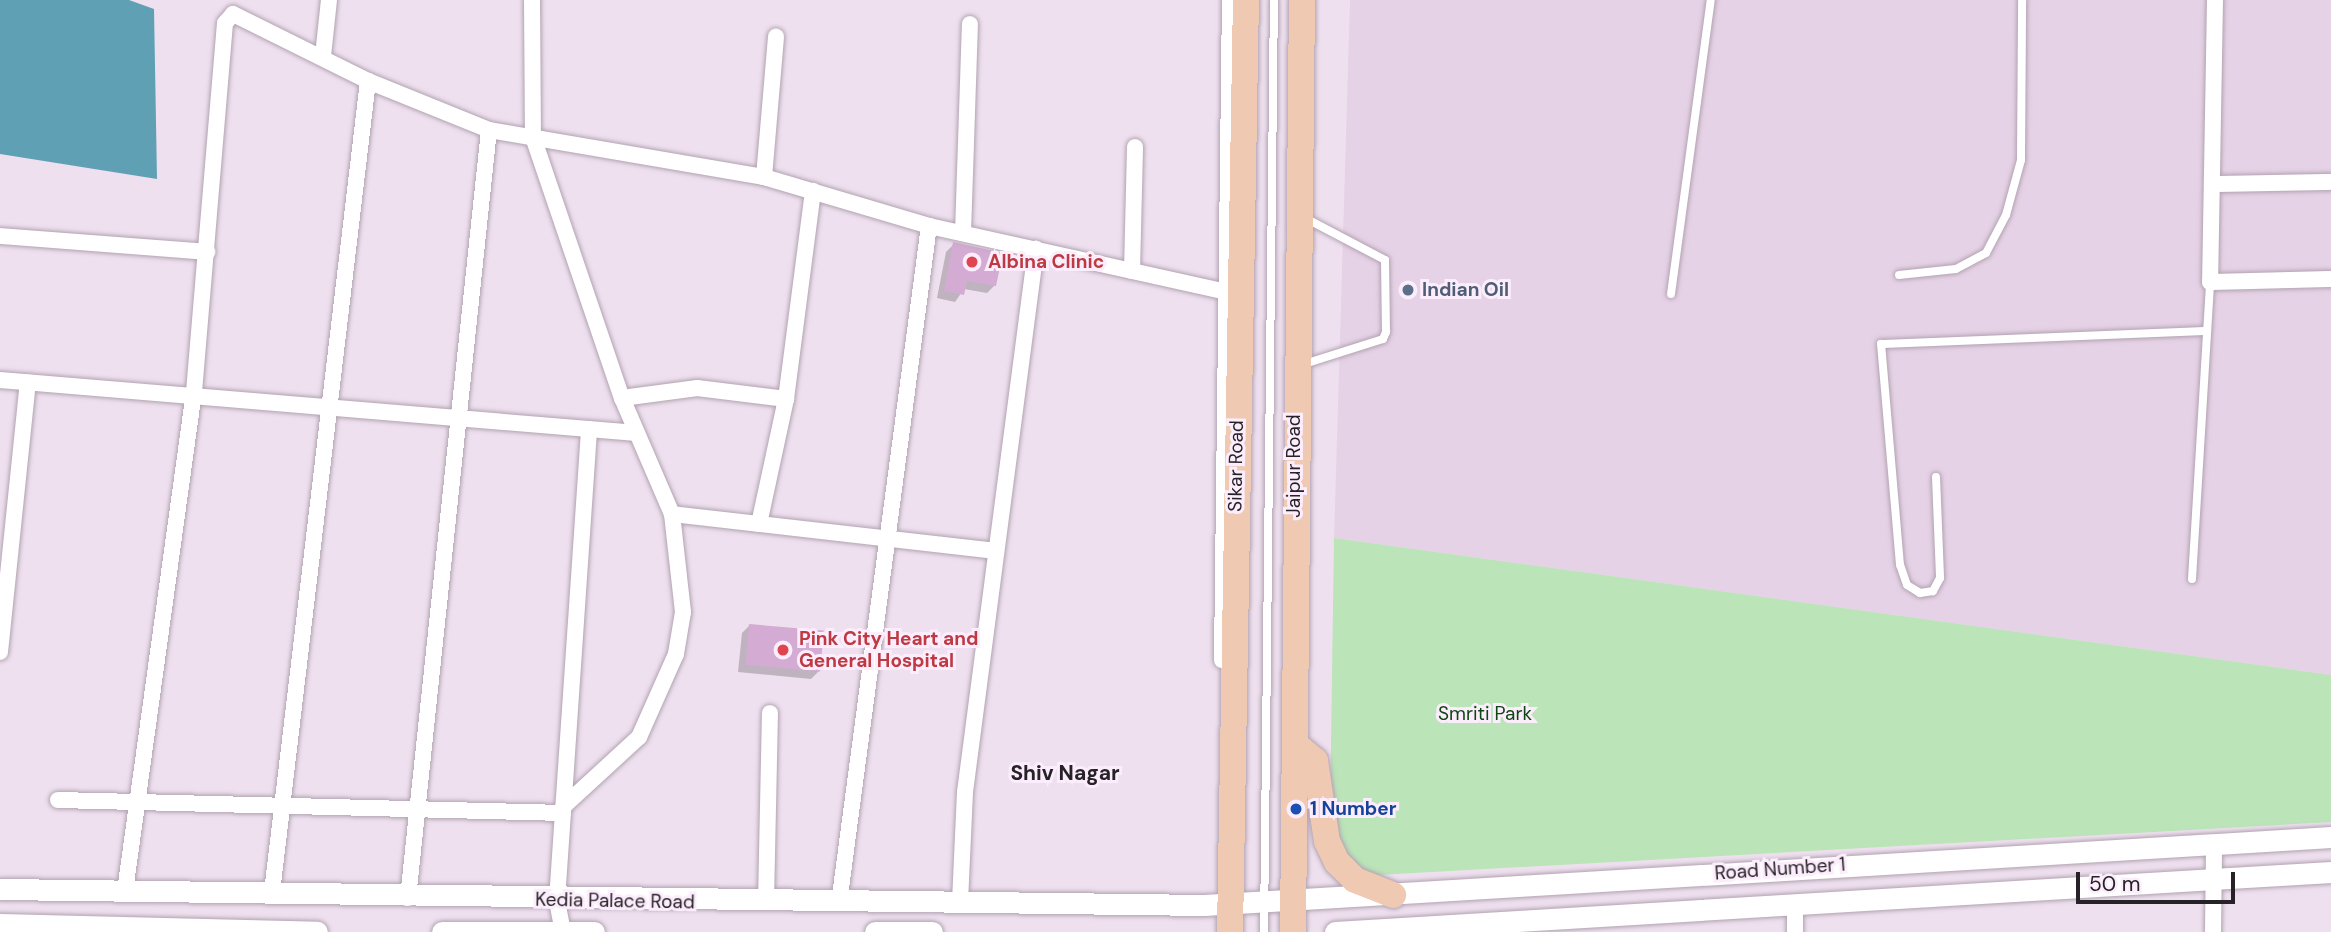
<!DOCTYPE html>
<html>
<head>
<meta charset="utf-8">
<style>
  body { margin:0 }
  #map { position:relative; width:2331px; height:932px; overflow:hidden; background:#efe0ef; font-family:"DM Sans",sans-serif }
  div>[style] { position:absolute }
  .built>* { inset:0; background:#e6d2e6 }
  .green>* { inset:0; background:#bbe4b9 }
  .water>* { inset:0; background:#60a0b4 }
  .shadow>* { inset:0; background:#0003 }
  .building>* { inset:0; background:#d3abd3; transform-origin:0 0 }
  .roads { filter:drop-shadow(0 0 2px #b1a3b1) drop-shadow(0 0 2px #b1a3b1) }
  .service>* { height:8px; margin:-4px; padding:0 4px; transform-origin:4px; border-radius:4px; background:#fff }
  .minor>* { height:16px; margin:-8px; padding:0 8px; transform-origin:8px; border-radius:8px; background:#fff }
  .tertiary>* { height:21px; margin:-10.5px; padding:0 10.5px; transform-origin:10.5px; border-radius:10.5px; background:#fff }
  .primary>* { height:26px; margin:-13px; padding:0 13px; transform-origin:13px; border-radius:13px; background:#f0c9b3 }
  .dots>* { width:19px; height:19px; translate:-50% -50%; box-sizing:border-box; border:4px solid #fcedfc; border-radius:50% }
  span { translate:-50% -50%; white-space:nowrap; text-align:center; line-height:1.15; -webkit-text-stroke:6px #fcedfc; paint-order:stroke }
  .health-label { font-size:19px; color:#be3a42; font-weight:700 }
  .left { translate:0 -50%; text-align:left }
  .service-label { font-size:19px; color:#4e5e75; font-weight:700 }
  .street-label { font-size:19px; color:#272227 }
  .park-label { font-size:19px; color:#0c4611 }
  .transit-label { font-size:19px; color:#164399; font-weight:700 }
  .neighbourhood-label { font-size:21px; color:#272227; font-weight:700 }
  .scale { position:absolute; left:2076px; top:872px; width:159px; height:32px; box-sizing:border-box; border:4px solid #272227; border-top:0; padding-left:9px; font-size:21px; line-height:24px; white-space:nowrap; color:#272227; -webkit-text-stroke:5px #fcedfc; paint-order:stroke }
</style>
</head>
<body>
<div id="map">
  <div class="built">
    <div style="clip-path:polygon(1350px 0,2331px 0,2331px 675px,1334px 538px)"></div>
  </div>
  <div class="green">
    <div style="clip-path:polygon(1334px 538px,2331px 675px,2331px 822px,1360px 876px,1345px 865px,1330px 810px)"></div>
  </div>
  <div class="water">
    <div style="clip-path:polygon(0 0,129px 0,154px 9px,157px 179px,0 154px)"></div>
  </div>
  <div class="shadow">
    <div style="clip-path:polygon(954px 244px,995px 285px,987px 293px,964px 289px,955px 302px,937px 298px,946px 252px)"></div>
    <div style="clip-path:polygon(750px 625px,819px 671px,811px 679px,738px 672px,742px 633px)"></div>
  </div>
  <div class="building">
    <div style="clip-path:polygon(953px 242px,1003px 253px,996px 286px,967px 281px,964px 295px,944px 291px)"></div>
    <div style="left:749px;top:624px;width:75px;height:41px;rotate:5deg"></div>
  </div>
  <div class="roads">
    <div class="service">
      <div style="left:1899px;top:275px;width:57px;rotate:-6deg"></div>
      <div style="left:1956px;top:269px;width:34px;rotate:-28deg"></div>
      <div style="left:1986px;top:253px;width:43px;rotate:-62.2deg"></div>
      <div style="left:2006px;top:215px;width:57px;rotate:-74.7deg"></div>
      <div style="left:2021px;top:160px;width:160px;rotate:-89.6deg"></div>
      <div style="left:1671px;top:294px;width:297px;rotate:-82.3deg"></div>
      <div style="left:1301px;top:365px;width:86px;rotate:-17.6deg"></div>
      <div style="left:1383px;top:339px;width:8px;rotate:-67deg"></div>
      <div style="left:1386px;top:332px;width:72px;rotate:-90.8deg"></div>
      <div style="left:1385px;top:260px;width:90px;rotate:-152.3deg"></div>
      <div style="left:1936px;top:477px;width:101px;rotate:87.7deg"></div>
      <div style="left:1940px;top:578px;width:15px;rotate:118deg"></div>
      <div style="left:1933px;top:591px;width:13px;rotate:171deg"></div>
      <div style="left:1920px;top:593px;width:15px;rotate:-148deg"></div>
      <div style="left:1907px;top:585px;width:21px;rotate:-109deg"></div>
      <div style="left:1900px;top:565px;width:222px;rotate:-94.9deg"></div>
      <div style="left:1881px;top:344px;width:326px;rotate:-2.3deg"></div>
      <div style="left:2192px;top:579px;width:298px;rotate:-86.5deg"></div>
      <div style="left:1264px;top:932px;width:932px;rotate:-89.39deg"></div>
    </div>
    <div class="minor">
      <div style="left:532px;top:0;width:137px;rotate:89.6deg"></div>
      <div style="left:533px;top:137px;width:276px;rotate:71.2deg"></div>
      <div style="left:622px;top:398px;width:126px;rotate:66.7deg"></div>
      <div style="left:672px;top:514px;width:99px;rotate:83.6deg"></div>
      <div style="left:683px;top:612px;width:43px;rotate:99.5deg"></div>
      <div style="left:676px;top:654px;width:91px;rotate:114deg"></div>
      <div style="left:639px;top:737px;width:103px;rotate:137.4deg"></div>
      <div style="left:2215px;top:0;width:282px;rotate:91deg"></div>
      <div style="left:2210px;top:282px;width:121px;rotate:-1.4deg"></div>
      <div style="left:323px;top:56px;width:56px;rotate:-83.9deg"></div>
      <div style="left:764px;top:177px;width:141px;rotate:-85.1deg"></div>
      <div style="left:2212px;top:184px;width:119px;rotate:-1deg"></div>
      <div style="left:963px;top:233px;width:209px;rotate:-88.1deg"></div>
      <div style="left:0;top:236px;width:208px;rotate:4.4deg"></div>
      <div style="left:1132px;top:271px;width:124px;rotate:-88.6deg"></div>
      <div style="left:0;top:380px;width:639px;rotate:4.76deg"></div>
      <div style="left:622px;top:398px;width:76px;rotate:-7.6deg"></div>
      <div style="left:697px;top:388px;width:90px;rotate:7deg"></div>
      <div style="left:672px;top:514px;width:325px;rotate:6.5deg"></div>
      <div style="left:759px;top:524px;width:128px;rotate:-77.8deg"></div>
      <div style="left:786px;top:399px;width:210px;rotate:-82.6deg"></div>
      <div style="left:0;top:652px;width:271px;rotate:-84.1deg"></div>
      <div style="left:1222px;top:660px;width:660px;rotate:-89.31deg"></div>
      <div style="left:58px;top:800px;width:505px;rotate:1.47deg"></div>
      <div style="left:125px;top:891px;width:504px;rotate:-82.13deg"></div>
      <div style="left:194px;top:392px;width:370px;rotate:-85.2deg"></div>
      <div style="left:225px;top:23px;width:12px;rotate:-48deg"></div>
      <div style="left:233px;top:14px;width:151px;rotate:26.4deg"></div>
      <div style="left:368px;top:81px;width:131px;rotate:22deg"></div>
      <div style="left:489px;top:130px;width:279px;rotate:9.7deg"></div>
      <div style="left:764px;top:177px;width:172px;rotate:16.5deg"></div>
      <div style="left:929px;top:226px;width:319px;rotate:12.5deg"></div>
      <div style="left:272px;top:892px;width:817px;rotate:-83.25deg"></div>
      <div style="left:408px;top:898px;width:772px;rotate:-83.98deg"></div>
      <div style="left:766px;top:902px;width:189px;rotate:-88.8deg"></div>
      <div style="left:960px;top:902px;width:110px;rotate:-87.4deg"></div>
      <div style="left:965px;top:792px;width:548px;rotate:-82.55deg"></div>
      <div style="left:839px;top:903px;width:683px;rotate:-82.43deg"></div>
      <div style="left:563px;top:932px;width:33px;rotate:-101deg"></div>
      <div style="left:557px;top:900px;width:472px;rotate:-86.1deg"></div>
      <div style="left:1795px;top:932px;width:27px;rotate:-90deg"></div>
      <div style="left:2213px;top:932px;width:88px;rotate:-89.3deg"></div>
    </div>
    <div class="tertiary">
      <div style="left:0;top:889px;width:1204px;rotate:0.76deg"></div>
      <div style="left:1204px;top:905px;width:1129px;rotate:-3.45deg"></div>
      <div style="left:0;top:924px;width:317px;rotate:1.4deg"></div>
      <div style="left:442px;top:932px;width:152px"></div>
      <div style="left:875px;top:932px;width:57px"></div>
      <div style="left:1335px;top:932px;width:998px;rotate:-3.45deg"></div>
    </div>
    <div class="primary">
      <div style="left:1296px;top:745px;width:25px;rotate:40deg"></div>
      <div style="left:1315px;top:761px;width:81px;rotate:81.5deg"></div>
      <div style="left:1327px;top:841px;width:23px;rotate:65deg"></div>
      <div style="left:1337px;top:862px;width:25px;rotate:45deg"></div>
      <div style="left:1355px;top:880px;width:41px;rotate:21.5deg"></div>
      <div style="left:1230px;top:932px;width:932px;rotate:-89.02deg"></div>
      <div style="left:1293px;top:932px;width:932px;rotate:-89.45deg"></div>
    </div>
  </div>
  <div class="dots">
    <div style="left:972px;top:262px;background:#e0444e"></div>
    <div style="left:1408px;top:290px;background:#5c6f8a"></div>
    <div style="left:783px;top:650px;background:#e0444e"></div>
    <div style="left:1296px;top:809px;background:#1a4fb4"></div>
  </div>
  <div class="health-label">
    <span class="left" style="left:988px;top:262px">Albina Clinic</span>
    <span class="left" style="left:799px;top:650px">Pink City Heart and<br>General Hospital</span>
  </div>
  <div class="service-label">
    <span class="left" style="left:1422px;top:290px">Indian Oil</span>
  </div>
  <div class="street-label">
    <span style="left:1236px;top:466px;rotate:-89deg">Sikar Road</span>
    <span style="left:1294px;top:466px;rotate:-90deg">Jaipur Road</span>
    <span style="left:1780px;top:869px;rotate:-4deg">Road Number 1</span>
    <span style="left:615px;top:901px;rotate:1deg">Kedia Palace Road</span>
  </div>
  <div class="park-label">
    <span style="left:1485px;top:714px">Smriti Park</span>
  </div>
  <div class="transit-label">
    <span class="left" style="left:1310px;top:809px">1 Number</span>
  </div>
  <div class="neighbourhood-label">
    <span style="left:1065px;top:773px">Shiv Nagar</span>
  </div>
  <div class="scale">50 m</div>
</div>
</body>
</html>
